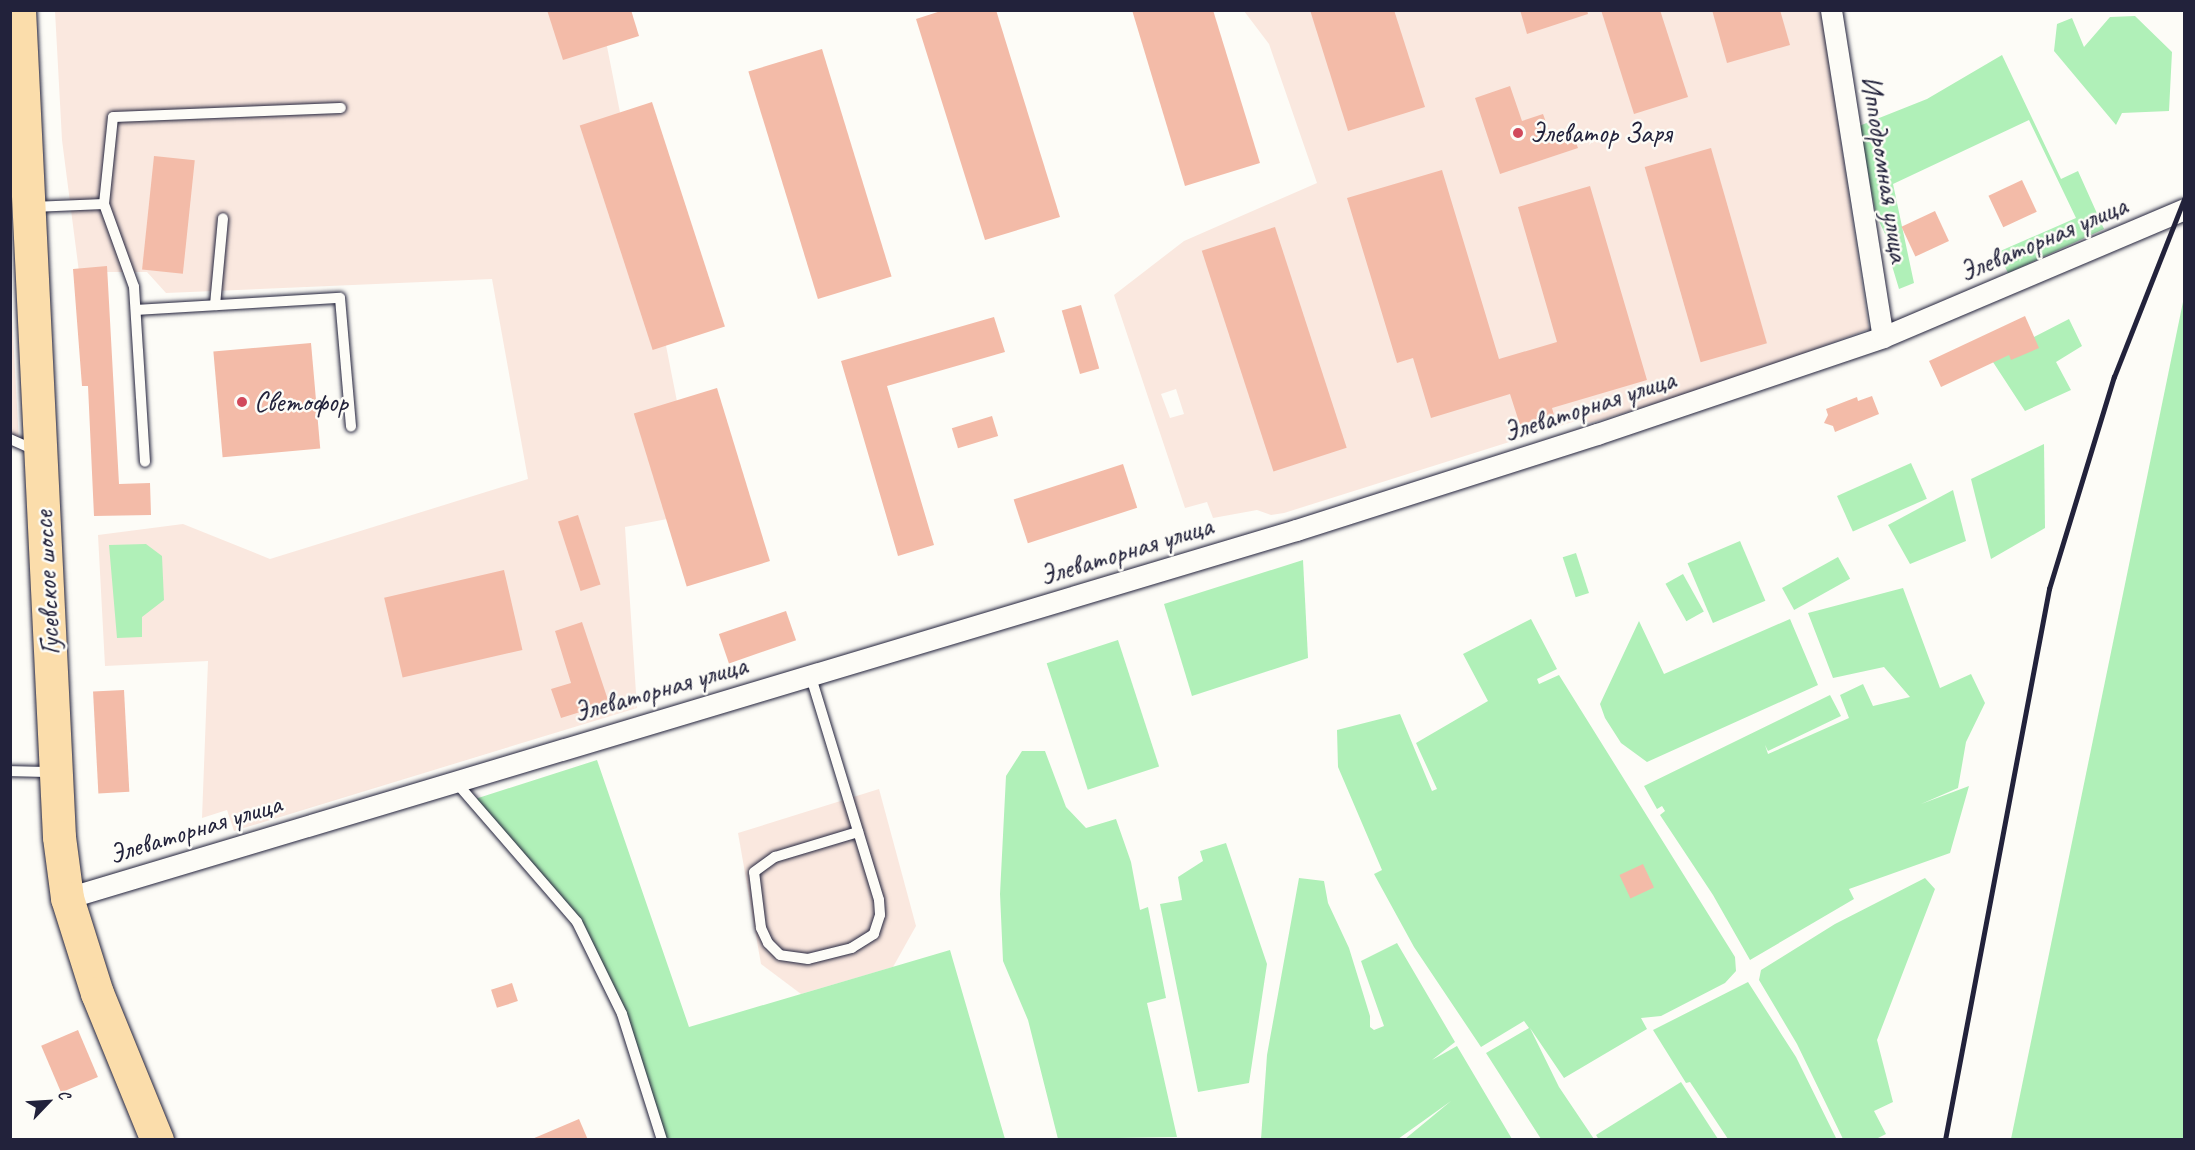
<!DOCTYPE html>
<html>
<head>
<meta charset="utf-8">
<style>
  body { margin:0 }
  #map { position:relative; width:2195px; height:1150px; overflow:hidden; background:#fdfcf7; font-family:Caveat,sans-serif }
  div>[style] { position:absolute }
  .built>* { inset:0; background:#fae8df }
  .green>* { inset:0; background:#b0f0b8; transform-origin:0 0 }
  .building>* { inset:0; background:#f3bba8; transform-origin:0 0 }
  .roads { filter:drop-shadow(0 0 2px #22223b) drop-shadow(0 0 2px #22223b) }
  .service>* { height:10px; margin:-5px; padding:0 5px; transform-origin:5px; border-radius:5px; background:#fdfcf7 }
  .minor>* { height:21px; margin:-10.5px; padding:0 10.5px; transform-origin:10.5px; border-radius:10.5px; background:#fdfcf7 }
  .trunk>* { height:33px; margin:-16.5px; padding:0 16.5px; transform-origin:16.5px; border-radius:16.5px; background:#fbddab }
  .rail>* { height:4.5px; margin:-2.25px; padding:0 2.25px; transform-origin:2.25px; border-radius:2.25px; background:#22223b }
  .dots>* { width:16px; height:16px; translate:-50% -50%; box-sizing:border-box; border:3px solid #fdfcf7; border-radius:50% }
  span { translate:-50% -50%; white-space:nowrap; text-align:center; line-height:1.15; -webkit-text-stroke:5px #fdfcf7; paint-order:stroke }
  .poi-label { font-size:28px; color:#22223b }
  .left { translate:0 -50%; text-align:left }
  .street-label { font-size:28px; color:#22223b }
  .frame { position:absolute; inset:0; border:12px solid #22223b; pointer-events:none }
  .north { position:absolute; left:18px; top:1072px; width:60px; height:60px; -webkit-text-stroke:4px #fdfcf7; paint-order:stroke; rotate:65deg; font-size:16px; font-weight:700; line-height:24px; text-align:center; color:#22223b }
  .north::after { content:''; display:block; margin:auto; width:21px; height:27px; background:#22223b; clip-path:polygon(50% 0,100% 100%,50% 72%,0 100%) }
</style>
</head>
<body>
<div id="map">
  <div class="built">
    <div style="clip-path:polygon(55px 11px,600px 11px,699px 513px,625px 527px,637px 708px,234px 831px,227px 810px,202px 818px,208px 661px,105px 666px,98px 535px,183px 524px,270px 559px,528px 479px,492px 279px,166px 293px,147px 272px,79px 272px,62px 140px)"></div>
    <div style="clip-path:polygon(evenodd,1244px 11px,1821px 11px,1869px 329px,1732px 380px,1591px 423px,1579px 420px,1284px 513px,1271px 515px,1257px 510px,1213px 518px,1207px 502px,1185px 508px,1114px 295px,1184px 241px,1317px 183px,1269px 44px,1244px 11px,1176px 389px,1184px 414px,1170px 418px,1161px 394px,1176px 389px)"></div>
    <div style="clip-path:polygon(10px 279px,19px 443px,11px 448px,10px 448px)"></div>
    <div style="clip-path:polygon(879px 789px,916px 926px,893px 967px,801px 994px,761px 964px,738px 833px)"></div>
  </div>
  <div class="green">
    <div style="clip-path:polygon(2135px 16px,2172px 52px,2169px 111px,2122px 113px,2116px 125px,2054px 51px,2057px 24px,2072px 18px,2084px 47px,2110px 17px)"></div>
    <div style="clip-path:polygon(2002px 55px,2061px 179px,2078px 171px,2104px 229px,2008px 273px,1998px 252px,2076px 218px,2029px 120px,1893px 184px,1914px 283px,1899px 289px,1887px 249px,1889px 242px,1876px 215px,1859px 126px,1927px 99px)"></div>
    <div style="clip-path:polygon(2184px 297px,2184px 1139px,2011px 1139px)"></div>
    <div style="clip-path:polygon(2069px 319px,2082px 346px,2056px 362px,2071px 390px,2025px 411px,1991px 359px)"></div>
    <div style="clip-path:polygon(2044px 444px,2045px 528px,1991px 559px,1971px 479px)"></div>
    <div style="left:1911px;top:463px;width:39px;height:81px;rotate:66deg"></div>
    <div style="clip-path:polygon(1953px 490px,1966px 541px,1910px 564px,1888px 525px)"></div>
    <div style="left:1740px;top:541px;width:65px;height:57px;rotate:67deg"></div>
    <div style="clip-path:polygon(146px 544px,162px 556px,164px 600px,142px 617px,142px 637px,117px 638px,109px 545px)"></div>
    <div style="left:1576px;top:553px;width:42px;height:14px;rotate:72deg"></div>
    <div style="left:1838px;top:557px;width:25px;height:64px;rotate:61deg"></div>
    <div style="clip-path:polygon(1303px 560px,1308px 658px,1192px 696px,1164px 604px)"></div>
    <div style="left:1683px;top:574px;width:43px;height:20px;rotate:61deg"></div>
    <div style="clip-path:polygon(1903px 588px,1940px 688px,1971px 674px,1985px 703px,1966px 742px,1958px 788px,1921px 804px,1969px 786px,1950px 853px,1849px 889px,1854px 899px,1750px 960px,1713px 895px,1660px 815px,1665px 811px,1662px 806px,1657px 809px,1644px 786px,1830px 695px,1841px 716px,1768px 751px,1765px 745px,1768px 754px,1849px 718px,1840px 695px,1863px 684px,1873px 706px,1910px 697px,1884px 667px,1833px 678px,1808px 613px)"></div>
    <div style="clip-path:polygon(1531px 619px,1557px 669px,1537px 679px,1539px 684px,1559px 675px,1735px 957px,1736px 971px,1725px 983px,1661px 1016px,1641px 1018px,1647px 1029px,1564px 1078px,1530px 1028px,1559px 1087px,1594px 1139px,1541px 1139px,1486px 1053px,1529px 1028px,1524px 1021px,1481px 1047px,1414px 947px,1374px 874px,1382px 870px,1338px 767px,1337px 730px,1400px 714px,1432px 791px,1437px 789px,1416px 743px,1488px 701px,1463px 654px)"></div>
    <div style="clip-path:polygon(1790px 619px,1818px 685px,1647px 762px,1621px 743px,1605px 718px,1600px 704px,1639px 621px,1664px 674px)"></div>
    <div style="left:1118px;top:640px;width:133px;height:75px;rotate:72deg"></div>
    <div style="clip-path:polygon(1022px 751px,1045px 751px,1066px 807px,1086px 828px,1116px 819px,1131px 862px,1140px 910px,1148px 907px,1166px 998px,1147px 1003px,1177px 1137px,1058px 1139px,1028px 1020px,1003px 961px,1000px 894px,1006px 776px)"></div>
    <div style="clip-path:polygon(597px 760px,689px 1027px,950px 950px,1005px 1139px,660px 1139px,614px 990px,585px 935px,472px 800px)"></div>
    <div style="clip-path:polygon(1226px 843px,1267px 964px,1249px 1083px,1198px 1092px,1160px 904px,1182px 900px,1178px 877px,1203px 861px,1200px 851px)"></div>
    <div style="clip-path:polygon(1299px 878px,1324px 881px,1328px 903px,1349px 948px,1370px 1016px,1370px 1027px,1374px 1030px,1384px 1026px,1361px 961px,1397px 943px,1455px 1042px,1432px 1060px,1457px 1046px,1512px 1139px,1405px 1139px,1451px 1101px,1398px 1139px,1261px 1139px,1267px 1055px)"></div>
    <div style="clip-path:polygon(1925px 878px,1935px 889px,1877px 1040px,1893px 1102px,1874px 1111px,1886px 1134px,1876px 1139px,1843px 1139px,1797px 1044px,1759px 980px,1761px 970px,1835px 924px)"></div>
    <div style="clip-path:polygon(1748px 982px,1796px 1057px,1836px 1138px,1728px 1139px,1690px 1082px,1686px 1083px,1653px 1030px)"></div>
    <div style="clip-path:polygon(1681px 1082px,1718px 1139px,1599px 1140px,1596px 1135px)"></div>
  </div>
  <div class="building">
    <div style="clip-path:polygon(547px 10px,631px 10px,639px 36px,563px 60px)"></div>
    <div style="clip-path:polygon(944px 10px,996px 10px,1060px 217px,985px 240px,916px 19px)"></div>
    <div style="clip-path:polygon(1132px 10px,1213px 10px,1260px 163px,1185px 186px)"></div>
    <div style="clip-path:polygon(1310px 10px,1394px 10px,1425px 107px,1348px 131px)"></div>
    <div style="clip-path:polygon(1520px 10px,1587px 10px,1588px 14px,1527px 34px)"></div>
    <div style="clip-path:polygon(1601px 10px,1660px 10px,1688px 97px,1634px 114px)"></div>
    <div style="clip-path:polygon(1712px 10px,1780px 10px,1790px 45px,1727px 63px)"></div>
    <div style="left:822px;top:49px;width:238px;height:77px;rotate:73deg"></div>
    <div style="clip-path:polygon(1510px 86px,1522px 121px,1543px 114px,1551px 136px,1571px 130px,1578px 148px,1500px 174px,1475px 98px)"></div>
    <div style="left:652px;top:102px;width:236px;height:76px;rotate:72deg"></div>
    <div style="left:1711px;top:148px;width:203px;height:69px;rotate:74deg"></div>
    <div style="left:154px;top:156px;width:41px;height:114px;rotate:6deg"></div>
    <div style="clip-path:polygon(1442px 170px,1499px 359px,1557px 342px,1518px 207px,1590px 186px,1647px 380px,1552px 408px,1554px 415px,1520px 425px,1510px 394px,1431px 418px,1413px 358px,1397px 363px,1347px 198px)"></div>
    <div style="left:2022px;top:180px;width:35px;height:37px;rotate:65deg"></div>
    <div style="left:1935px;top:211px;width:33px;height:37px;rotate:65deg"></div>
    <div style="left:1275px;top:227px;width:232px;height:77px;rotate:72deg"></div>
    <div style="clip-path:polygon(107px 266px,119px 484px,150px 483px,151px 515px,94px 516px,88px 386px,82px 386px,73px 269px)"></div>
    <div style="left:1081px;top:305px;width:66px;height:20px;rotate:74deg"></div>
    <div style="clip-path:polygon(2025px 316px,2039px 348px,2011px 360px,2009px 355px,1941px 387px,1929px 361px)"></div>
    <div style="clip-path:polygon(994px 317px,1005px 352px,887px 386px,934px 545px,898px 556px,841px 361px)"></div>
    <div style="left:311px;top:343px;width:106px;height:98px;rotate:85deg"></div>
    <div style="left:717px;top:388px;width:181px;height:87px;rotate:73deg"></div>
    <div style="clip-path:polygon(1872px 396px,1879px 414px,1835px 432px,1833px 426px,1824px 423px,1828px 415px,1826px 409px,1857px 397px,1858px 401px)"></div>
    <div style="left:992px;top:416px;width:21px;height:42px;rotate:73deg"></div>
    <div style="left:1123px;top:464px;width:46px;height:115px;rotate:72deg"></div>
    <div style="left:578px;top:515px;width:73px;height:21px;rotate:72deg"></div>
    <div style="left:504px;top:570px;width:82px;height:123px;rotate:77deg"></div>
    <div style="left:786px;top:611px;width:31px;height:71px;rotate:71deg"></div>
    <div style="clip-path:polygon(582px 622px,609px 703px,561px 718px,551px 689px,571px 683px,555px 631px)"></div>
    <div style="left:124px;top:690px;width:102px;height:31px;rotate:87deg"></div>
    <div style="left:1643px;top:864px;width:26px;height:26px;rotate:65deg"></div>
    <div style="left:512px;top:983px;width:19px;height:22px;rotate:72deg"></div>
    <div style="left:78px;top:1030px;width:51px;height:40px;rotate:67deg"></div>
    <div style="clip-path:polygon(579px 1119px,588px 1140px,532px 1140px,532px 1139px)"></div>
  </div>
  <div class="roads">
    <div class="service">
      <div style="left:104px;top:204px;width:87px;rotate:-84.1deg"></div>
      <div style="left:113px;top:117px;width:228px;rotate:-2.3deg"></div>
      <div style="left:32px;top:207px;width:72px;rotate:-2.4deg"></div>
      <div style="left:104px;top:204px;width:88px;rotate:70.1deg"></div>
      <div style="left:134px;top:287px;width:175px;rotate:86.4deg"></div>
      <div style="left:215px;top:305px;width:87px;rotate:-84.7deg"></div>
      <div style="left:136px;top:310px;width:204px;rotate:-3.4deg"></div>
      <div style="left:340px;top:298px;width:129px;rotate:85.1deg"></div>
      <div style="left:10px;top:439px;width:27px;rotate:24deg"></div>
      <div style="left:810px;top:674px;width:236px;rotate:73deg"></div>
      <div style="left:879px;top:900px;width:15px;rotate:86deg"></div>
      <div style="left:880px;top:915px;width:20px;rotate:108deg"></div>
      <div style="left:874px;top:934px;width:26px;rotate:148deg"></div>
      <div style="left:852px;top:948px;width:45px;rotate:166deg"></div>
      <div style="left:808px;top:959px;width:28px;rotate:-172deg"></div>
      <div style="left:780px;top:955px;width:17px;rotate:-135deg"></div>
      <div style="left:768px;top:943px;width:17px;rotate:-115deg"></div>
      <div style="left:761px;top:928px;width:56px;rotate:-97.1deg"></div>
      <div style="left:754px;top:872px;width:26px;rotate:-36deg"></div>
      <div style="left:775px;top:857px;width:87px;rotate:-16.8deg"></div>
      <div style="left:10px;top:771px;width:42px;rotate:1.4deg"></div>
      <div style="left:454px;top:780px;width:188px;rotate:49.1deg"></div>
      <div style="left:577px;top:922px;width:102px;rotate:63.9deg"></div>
      <div style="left:622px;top:1014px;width:132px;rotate:72.4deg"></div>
    </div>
    <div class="minor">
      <div style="left:1831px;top:10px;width:331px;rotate:81deg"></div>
      <div style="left:67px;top:898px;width:1283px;rotate:-16.67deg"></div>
      <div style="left:1296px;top:530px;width:316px;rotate:-17.7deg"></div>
      <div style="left:1597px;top:434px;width:302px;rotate:-18.7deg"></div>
      <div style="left:1883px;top:337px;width:327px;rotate:-23deg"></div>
    </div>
    <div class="trunk">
      <div style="left:19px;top:10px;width:828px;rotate:87.23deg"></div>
      <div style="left:59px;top:837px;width:62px;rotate:82.5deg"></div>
      <div style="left:67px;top:898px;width:100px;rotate:72.5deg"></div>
      <div style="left:97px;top:993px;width:159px;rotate:67.8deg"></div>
    </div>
  </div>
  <div class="rail">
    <div style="left:1945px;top:1140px;width:561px;rotate:-79.31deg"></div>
    <div style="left:2049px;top:589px;width:222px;rotate:-73deg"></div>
    <div style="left:2114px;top:377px;width:191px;rotate:-68.5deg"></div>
  </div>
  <div class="dots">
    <div style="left:1518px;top:133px;background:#d1495b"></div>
    <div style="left:242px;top:402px;background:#d1495b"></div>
  </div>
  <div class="poi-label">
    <span class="left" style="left:1530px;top:133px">Элеватор Заря</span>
    <span class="left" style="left:254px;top:402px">Светофор</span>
  </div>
  <div class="street-label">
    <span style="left:1885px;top:169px;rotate:81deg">Ипподромная улица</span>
    <span style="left:2043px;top:239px;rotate:-23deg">Элеваторная улица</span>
    <span style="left:1589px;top:406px;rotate:-18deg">Элеваторная улица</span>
    <span style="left:1126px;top:551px;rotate:-17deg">Элеваторная улица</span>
    <span style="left:47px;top:583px;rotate:-93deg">Гусевское шоссе</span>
    <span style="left:660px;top:689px;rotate:-16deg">Элеваторная улица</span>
    <span style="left:195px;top:829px;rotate:-17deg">Элеваторная улица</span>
  </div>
  <div class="frame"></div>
  <div class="north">С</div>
</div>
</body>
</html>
